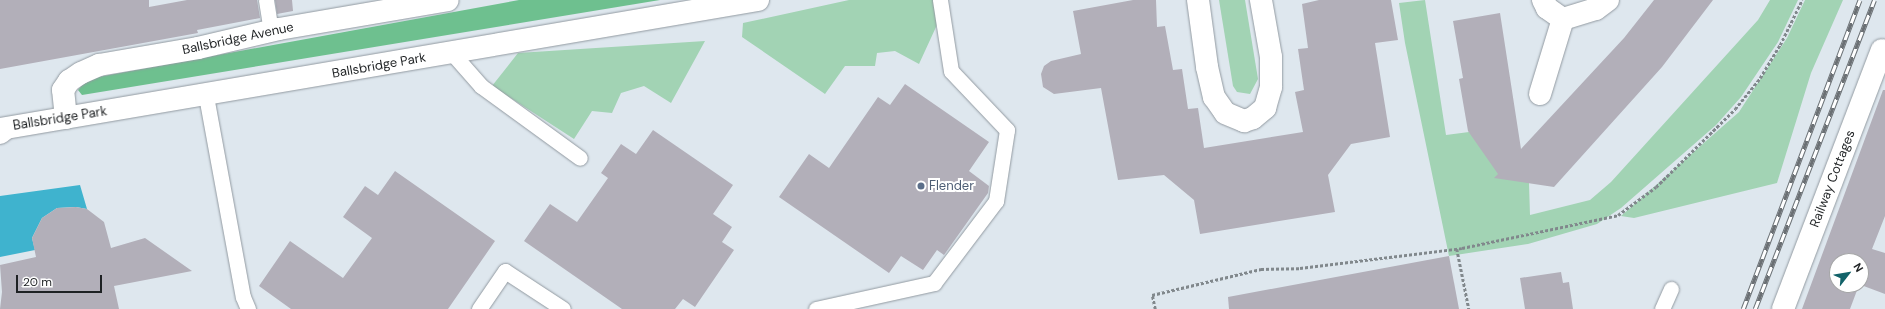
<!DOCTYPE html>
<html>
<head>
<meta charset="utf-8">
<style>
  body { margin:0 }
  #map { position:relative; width:1885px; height:309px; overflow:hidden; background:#dee7ee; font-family:"DM Sans",sans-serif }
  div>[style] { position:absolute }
  .green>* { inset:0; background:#a2d3b4 }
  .forest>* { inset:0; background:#6ec08f }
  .water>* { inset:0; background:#3fb3ce }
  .building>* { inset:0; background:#b2afb9 }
  .path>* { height:2.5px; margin-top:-1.25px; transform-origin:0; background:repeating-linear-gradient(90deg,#81888c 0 3px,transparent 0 5px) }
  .roads { filter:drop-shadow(0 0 1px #929aa1) drop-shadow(0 0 1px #929aa1) }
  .service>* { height:15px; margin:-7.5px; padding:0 7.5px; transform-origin:7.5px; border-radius:7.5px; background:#fff }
  .minor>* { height:22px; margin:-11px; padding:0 11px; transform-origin:11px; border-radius:11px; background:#fff }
  .secondary>* { height:22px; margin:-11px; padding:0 11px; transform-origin:11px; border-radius:11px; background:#fff }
  .rail>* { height:4.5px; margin-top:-2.25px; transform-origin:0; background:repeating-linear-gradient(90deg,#fff 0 9px,#6b7074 0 18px); box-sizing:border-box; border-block:1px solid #6b7074 }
  .dots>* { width:11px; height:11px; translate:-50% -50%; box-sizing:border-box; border:2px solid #fff; border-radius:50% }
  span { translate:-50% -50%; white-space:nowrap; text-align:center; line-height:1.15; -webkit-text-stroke:4px #fff; paint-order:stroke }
  .street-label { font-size:13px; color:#1e2123 }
  .service-label { font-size:13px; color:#4e5e75 }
  .left { translate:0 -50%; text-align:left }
  .north { position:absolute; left:1829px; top:253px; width:40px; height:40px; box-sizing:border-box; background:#fff; border:1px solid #a5a6a7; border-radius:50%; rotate:59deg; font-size:11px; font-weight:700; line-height:16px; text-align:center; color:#1e2123 }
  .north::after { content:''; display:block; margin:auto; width:14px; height:18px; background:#126269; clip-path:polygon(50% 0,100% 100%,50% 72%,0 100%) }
  .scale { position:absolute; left:16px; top:275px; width:86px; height:18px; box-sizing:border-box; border:2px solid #1e2123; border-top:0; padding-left:5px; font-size:12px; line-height:14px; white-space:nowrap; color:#1e2123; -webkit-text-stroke:3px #fff; paint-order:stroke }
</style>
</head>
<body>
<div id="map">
  <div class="green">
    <div style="clip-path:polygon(849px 0,939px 0,942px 14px,919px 64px,895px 51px,877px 53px,875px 66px,845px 66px,825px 94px,742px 37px,743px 23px)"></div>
    <div style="clip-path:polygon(1219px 0,1245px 0,1258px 79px,1250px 94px,1237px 92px,1233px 86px)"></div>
    <div style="clip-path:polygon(1425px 0,1446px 135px,1469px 132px,1529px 183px,1530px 215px,1590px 200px,1611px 182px,1758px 20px,1770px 0,1798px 0,1778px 42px,1741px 97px,1716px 125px,1621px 208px,1597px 224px,1528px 244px,1449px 256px,1405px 43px,1399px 3px)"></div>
    <div style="clip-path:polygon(1805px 0,1843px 0,1811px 73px,1777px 183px,1634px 218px,1621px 216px,1739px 112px,1787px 38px)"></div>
    <div style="clip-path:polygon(705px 41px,671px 103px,644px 86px,621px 93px,612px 113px,592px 111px,574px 139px,492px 86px,518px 53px)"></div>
  </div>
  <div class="forest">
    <div style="clip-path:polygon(519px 0,660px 0,82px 95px,78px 90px,87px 79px)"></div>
  </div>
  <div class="water">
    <div style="clip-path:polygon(80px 185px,87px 209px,76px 207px,57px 208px,42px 218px,32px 238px,35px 250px,0 257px,0 196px)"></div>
  </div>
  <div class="building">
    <div style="clip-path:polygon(0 0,149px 0,149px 7px,187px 0,257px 0,260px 18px,197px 30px,198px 33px,0 69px)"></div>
    <div style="clip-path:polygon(275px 0,292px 0,293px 11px,277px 14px)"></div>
    <div style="clip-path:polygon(1133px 0,1156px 0,1157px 27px,1165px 26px,1173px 70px,1182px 69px,1188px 109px,1198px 108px,1204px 148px,1303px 132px,1295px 92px,1304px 90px,1298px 49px,1308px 48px,1302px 4px,1319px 0,1391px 0,1398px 40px,1375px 43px,1390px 137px,1351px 144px,1328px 175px,1335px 212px,1200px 234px,1194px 200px,1164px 175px,1118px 180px,1101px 88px,1054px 94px,1043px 87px,1041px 74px,1044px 66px,1051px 61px,1081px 54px,1073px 11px)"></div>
    <div style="clip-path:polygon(1654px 0,1713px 0,1662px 67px,1554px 187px,1494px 178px,1498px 174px,1468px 131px,1459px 79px,1463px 78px,1453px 21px,1500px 13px,1521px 149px,1624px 38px)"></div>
    <div style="clip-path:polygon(905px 84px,989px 142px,969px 171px,989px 186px,988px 193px,944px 255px,937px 250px,923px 270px,901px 256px,889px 273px,779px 197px,809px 154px,829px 168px,878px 97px,890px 105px)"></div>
    <div style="clip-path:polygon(1883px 90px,1885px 90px,1885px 216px,1872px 249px,1885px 253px,1885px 294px,1861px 285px,1861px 261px,1837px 261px,1837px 285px,1859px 285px,1850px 309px,1802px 309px)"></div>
    <div style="clip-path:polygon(653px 130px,733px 185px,713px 214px,732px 227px,722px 242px,734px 250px,695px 307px,683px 299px,675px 309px,622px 309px,524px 241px,550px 204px,577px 222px,608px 178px,601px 173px,621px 144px,636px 154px)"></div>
    <div style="clip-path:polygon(395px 171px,495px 241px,448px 309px,291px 309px,259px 286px,290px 241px,343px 278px,372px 238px,343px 217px,365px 186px,378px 195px)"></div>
    <div style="clip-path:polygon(76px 207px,87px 209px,104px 222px,111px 248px,145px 238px,192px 271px,114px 286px,119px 309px,0 309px,2px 292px,0 265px,36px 257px,32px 238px,42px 218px,57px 208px)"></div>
    <div style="clip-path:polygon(1449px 256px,1459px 309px,1229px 309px,1228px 297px)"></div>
    <div style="clip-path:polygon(1561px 272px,1563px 283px,1569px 282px,1573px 309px,1525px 309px,1520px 278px)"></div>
  </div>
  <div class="path">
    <div style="left:1457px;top:249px;width:61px;rotate:78.7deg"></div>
    <div style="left:1155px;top:309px;width:14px;rotate:-102deg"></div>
    <div style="left:1152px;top:295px;width:112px;rotate:-13.4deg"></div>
    <div style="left:1261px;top:269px;width:39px;rotate:-1deg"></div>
    <div style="left:1300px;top:268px;width:163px;rotate:-7deg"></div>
    <div style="left:1462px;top:248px;width:159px;rotate:-11.9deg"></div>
    <div style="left:1618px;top:215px;width:47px;rotate:-36.4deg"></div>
    <div style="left:1656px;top:187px;width:111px;rotate:-44.6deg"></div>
    <div style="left:1735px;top:109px;width:40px;rotate:-51deg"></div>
    <div style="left:1760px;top:78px;width:39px;rotate:-59deg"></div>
    <div style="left:1780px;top:45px;width:50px;rotate:-63.9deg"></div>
  </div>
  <div class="roads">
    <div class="service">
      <div style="left:266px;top:0;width:31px;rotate:81deg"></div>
      <div style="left:452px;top:53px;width:44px;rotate:48.7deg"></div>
      <div style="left:481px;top:86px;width:122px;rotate:36deg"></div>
      <div style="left:206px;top:96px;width:204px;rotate:79.6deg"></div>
      <div style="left:243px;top:297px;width:13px;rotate:67deg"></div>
      <div style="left:479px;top:309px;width:46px;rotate:-55.6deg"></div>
      <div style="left:505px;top:271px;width:69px;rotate:33.2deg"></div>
      <div style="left:816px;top:309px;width:121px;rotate:-12.4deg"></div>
      <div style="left:934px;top:283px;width:103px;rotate:-52.9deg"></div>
      <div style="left:996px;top:201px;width:72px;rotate:-81.2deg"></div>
      <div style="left:1007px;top:130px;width:81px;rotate:-133.5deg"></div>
      <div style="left:951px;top:71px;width:72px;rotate:-98.8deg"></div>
      <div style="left:1662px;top:309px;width:22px;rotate:-66deg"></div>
    </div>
    <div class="minor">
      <div style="left:1198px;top:0;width:68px;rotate:82.3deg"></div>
      <div style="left:1207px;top:67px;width:31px;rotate:77deg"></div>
      <div style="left:1214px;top:97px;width:19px;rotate:55deg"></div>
      <div style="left:1225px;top:113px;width:21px;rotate:23deg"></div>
      <div style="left:1244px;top:121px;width:9px;rotate:-18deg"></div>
      <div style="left:1253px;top:118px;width:16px;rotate:-40deg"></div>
      <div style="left:1265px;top:108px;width:22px;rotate:-74deg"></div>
      <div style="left:1271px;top:87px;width:30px;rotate:-90deg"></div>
      <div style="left:1271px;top:57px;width:58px;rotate:-100deg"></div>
      <div style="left:1543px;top:0;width:9px;rotate:63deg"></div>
      <div style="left:1547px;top:8px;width:19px;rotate:35deg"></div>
      <div style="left:1563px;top:19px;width:34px;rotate:-17deg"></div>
      <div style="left:1596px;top:9px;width:15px;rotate:-37deg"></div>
      <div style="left:1540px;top:94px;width:78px;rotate:-73deg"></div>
      <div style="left:66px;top:118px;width:28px;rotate:-96deg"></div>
      <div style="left:63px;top:90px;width:11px;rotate:-56deg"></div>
      <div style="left:69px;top:81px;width:14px;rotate:-34deg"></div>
      <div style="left:81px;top:73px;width:20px;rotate:-24deg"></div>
      <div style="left:99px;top:65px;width:100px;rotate:-9.7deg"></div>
      <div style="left:198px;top:48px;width:83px;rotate:-13.2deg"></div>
      <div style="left:279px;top:29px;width:171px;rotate:-9.7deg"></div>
      <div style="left:0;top:129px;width:769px;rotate:-9.66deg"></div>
      <div style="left:1783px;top:309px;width:277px;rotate:-69.1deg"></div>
    </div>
    <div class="secondary">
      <div style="left:0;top:133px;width:6px;rotate:-39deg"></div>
    </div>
  </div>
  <div class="rail">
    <div style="left:1743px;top:309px;width:330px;rotate:-69.3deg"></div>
    <div style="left:1755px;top:309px;width:331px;rotate:-68.9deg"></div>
  </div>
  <div class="dots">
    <div style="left:921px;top:186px;background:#5c6f8a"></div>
  </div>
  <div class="street-label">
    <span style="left:238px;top:39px;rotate:-12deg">Ballsbridge Avenue</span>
    <span style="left:379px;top:66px;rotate:-10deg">Ballsbridge Park</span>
    <span style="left:60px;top:119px;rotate:-9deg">Ballsbridge Park</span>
    <span style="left:1833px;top:179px;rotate:-69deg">Railway Cottages</span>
  </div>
  <div class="service-label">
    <span class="left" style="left:929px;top:186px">Flender</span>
  </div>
  <div class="north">N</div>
  <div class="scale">20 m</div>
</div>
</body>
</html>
